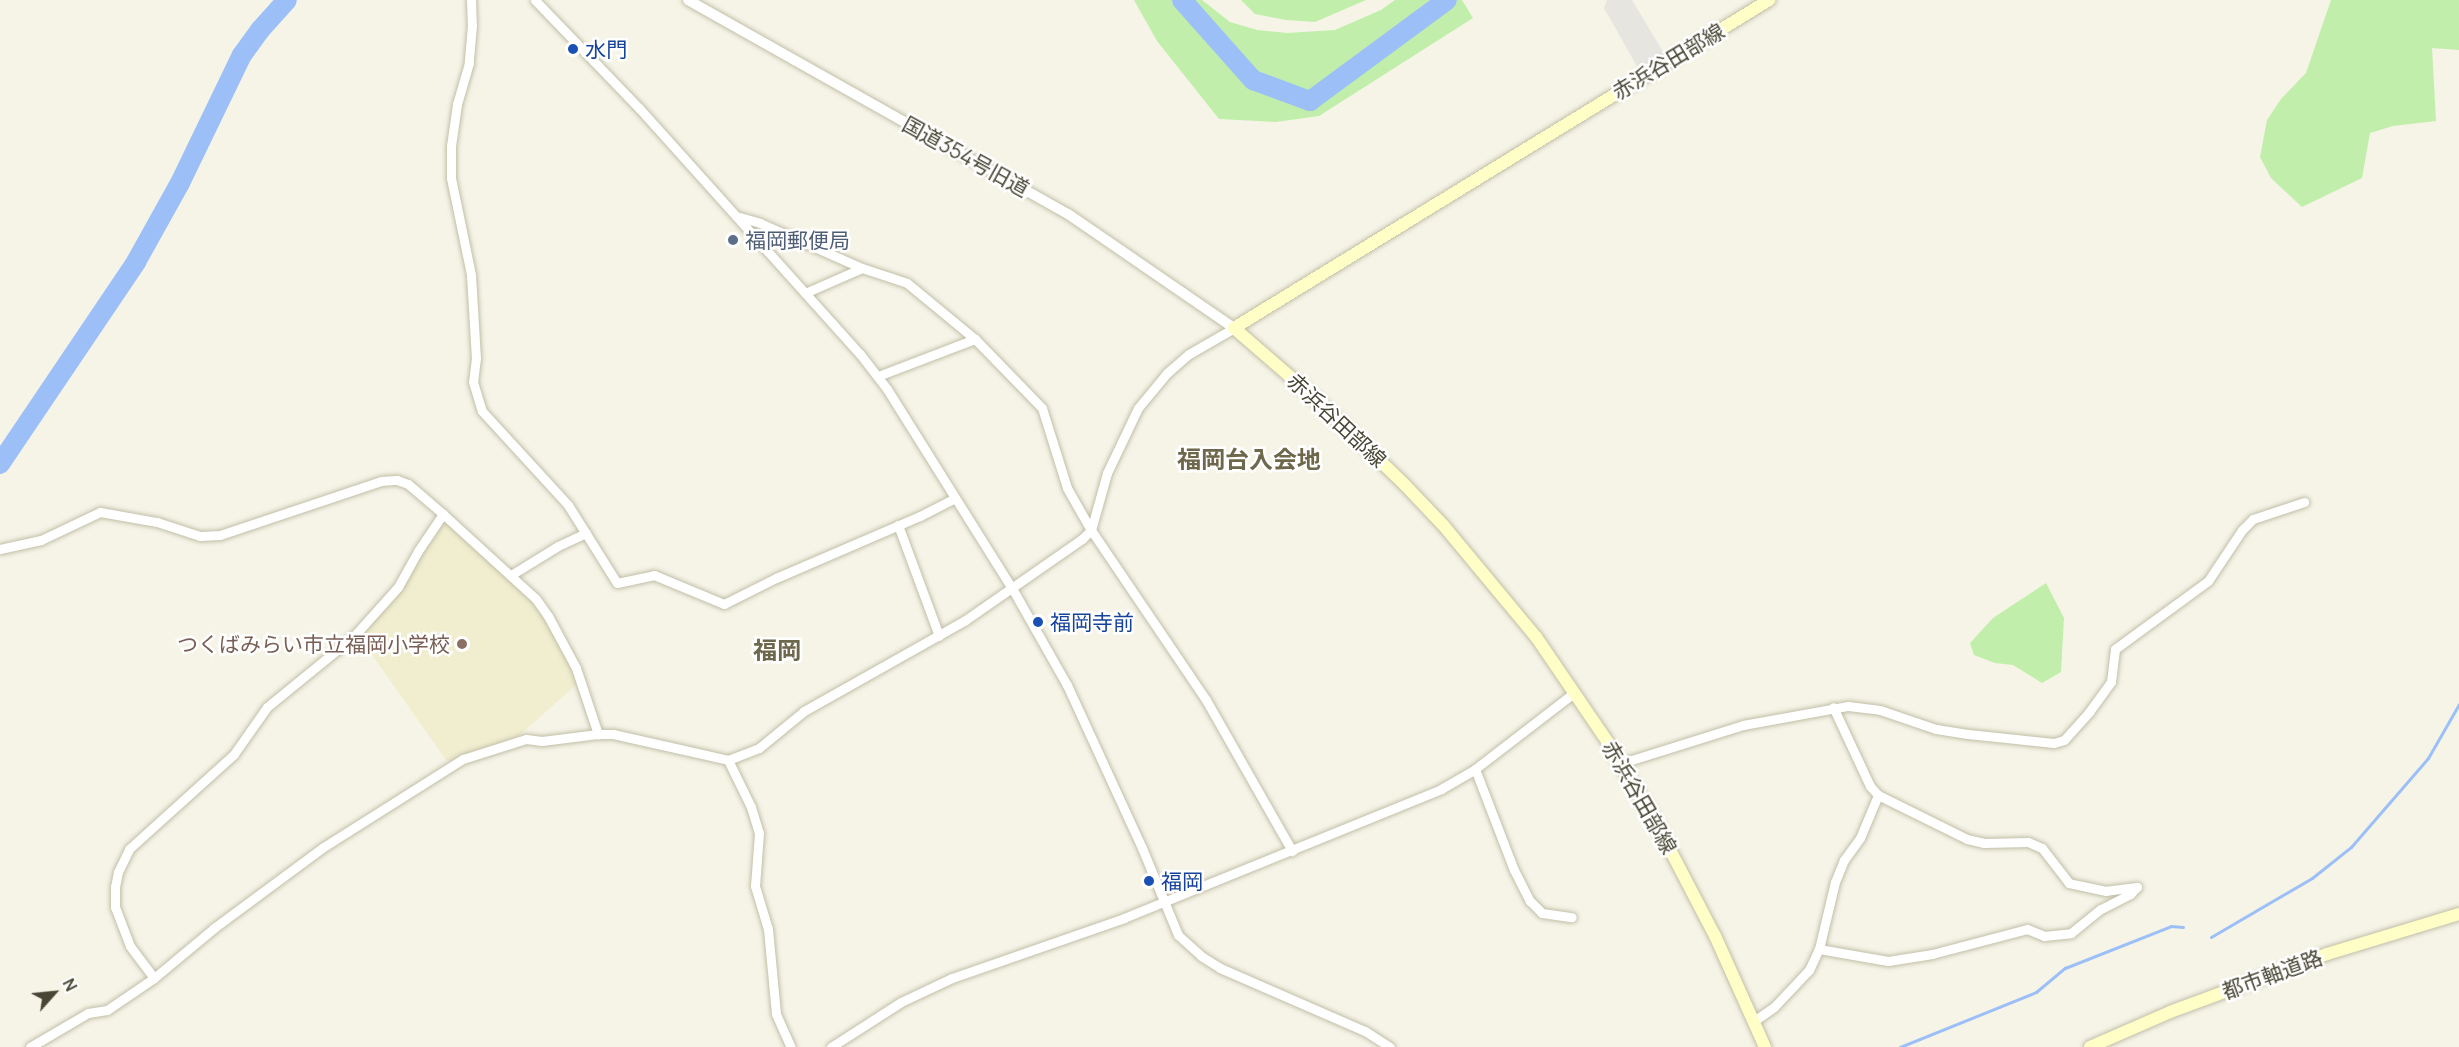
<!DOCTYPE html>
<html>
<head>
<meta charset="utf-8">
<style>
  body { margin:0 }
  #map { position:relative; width:2459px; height:1047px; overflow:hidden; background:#f5f4e7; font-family:Manrope,"Noto Sans JP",sans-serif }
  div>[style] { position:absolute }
  .education>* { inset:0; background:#f0eecf }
  .green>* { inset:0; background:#c1eeab }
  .parking>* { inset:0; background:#e6e5df }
  .stream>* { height:3px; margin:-1.5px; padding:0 1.5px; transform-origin:1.5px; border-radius:1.5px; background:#9dbff8 }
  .river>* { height:20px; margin:-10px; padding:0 10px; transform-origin:10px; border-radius:10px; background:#9dbff8 }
  .roads { filter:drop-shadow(0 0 2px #c2bfa8) drop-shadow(0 0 2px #c2bfa8) }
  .minor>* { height:9px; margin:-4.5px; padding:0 4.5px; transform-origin:4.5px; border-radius:4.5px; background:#fff }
  .tertiary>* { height:10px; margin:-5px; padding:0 5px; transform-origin:5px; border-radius:5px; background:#fff }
  .secondary>* { height:12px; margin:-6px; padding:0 6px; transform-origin:6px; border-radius:6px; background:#fffec7 }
  .dots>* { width:16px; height:16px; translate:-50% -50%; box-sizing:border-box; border:3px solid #fff; border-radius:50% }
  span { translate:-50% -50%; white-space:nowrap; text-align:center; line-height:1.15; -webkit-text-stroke:5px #fff; paint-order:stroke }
  .transit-label { font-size:21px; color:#164399 }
  .left { translate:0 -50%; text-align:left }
  .street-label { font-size:21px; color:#494635 }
  .service-label { font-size:21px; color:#4e5e75 }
  .education-label { font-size:21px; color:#785e54 }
  .right { translate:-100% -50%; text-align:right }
  .quarter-label { font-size:24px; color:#6d674b; font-weight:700 }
  .north { position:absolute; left:24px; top:963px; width:60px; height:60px; -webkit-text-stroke:4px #fff; paint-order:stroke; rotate:63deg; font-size:16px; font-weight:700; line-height:24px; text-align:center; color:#494635 }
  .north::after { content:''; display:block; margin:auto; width:21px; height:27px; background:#494635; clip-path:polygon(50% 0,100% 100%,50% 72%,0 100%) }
</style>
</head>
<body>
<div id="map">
  <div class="education">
    <div style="clip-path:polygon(446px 522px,527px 594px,544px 614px,565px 652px,577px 684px,520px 735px,451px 761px,446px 760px,358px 635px,442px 523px)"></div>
  </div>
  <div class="green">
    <div style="clip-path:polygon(1134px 0,1202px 0,1230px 22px,1257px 30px,1287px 33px,1335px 30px,1381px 10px,1395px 0,1462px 0,1473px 18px,1319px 116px,1276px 122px,1219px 119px,1157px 41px)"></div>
    <div style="clip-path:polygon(1241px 0,1366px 0,1315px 22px,1286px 20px,1255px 14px)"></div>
    <div style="clip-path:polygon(2331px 0,2459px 0,2459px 50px,2432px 48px,2436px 121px,2393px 126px,2370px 133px,2362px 178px,2302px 207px,2271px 178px,2260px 157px,2267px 120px,2281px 99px,2306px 73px)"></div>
    <div style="clip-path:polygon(2046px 583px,2064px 618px,2061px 672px,2042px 683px,2013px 665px,1995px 663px,1974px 655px,1970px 643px,1993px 618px)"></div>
  </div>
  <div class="parking">
    <div style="clip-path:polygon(1607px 0,1632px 0,1665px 55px,1639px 70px,1604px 8px)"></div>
  </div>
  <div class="stream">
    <div style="left:2211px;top:937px;width:117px;rotate:-30.3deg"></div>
    <div style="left:2312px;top:878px;width:50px;rotate:-38.5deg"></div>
    <div style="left:2351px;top:847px;width:118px;rotate:-49.1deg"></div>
    <div style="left:2428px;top:758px;width:62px;rotate:-60.1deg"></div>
    <div style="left:1900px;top:1047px;width:147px;rotate:-22deg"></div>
    <div style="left:2036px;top:992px;width:38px;rotate:-40deg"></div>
    <div style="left:2065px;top:968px;width:114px;rotate:-21.6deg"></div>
    <div style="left:2171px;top:926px;width:12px;rotate:5deg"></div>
  </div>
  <div class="river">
    <div style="left:1182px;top:0;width:107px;rotate:48.4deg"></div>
    <div style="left:1253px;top:80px;width:61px;rotate:20.2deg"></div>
    <div style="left:1310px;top:101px;width:170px;rotate:-36.4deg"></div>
    <div style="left:0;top:464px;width:244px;rotate:-56deg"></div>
    <div style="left:136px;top:262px;width:90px;rotate:-60.9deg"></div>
    <div style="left:180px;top:183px;width:142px;rotate:-64.2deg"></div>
    <div style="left:242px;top:55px;width:31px;rotate:-54deg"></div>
    <div style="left:260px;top:30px;width:40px;rotate:-48deg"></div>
  </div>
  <div class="roads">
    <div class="minor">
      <div style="left:471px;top:0;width:25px;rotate:88deg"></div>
      <div style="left:472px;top:25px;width:38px;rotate:95deg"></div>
      <div style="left:469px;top:63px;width:43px;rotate:106.3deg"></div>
      <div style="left:457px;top:104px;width:42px;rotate:98.1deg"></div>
      <div style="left:451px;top:146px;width:32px;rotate:90deg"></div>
      <div style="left:451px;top:178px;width:99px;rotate:78.3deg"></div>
      <div style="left:471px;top:275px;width:83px;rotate:86.6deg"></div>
      <div style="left:476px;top:358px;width:24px;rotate:97deg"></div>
      <div style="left:473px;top:382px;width:30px;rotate:73deg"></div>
      <div style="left:482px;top:411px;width:127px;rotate:47.5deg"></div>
      <div style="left:568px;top:505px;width:92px;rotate:57.9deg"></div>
      <div style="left:617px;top:583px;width:38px;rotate:-12deg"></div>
      <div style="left:654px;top:575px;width:76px;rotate:22.5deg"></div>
      <div style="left:724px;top:604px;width:58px;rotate:-26.6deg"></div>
      <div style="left:776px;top:578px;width:157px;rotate:-23.3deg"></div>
      <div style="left:920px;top:516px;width:39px;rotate:-27deg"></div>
      <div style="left:535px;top:0;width:150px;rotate:46.1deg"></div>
      <div style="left:639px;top:108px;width:331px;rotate:48.1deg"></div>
      <div style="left:860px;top:354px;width:44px;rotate:52.4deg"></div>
      <div style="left:887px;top:389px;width:237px;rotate:57.9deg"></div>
      <div style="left:1013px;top:590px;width:109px;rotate:60.4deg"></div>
      <div style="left:1067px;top:685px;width:179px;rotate:65.3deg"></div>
      <div style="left:1142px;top:848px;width:94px;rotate:67.5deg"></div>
      <div style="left:1178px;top:935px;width:31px;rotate:42deg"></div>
      <div style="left:1201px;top:956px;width:22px;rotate:32deg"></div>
      <div style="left:1220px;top:968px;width:158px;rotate:23.5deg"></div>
      <div style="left:1365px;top:1031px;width:30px;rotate:33deg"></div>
      <div style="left:736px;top:216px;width:25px;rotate:16deg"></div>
      <div style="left:760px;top:223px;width:111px;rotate:23.8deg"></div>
      <div style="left:862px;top:268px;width:47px;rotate:18.4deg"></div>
      <div style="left:907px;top:283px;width:88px;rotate:39.5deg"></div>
      <div style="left:975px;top:339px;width:96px;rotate:45.8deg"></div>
      <div style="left:1042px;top:408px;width:84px;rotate:72.6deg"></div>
      <div style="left:1067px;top:488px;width:48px;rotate:60.3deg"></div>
      <div style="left:1091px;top:530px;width:205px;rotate:55.9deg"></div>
      <div style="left:1206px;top:700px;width:174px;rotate:60.3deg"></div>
      <div style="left:805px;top:293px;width:62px;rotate:-23.7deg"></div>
      <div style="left:878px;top:376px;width:104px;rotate:-20.9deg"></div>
      <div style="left:898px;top:525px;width:118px;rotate:69.7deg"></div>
      <div style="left:0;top:549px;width:42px;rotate:-12.4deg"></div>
      <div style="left:41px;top:540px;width:65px;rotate:-25.4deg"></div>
      <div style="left:100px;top:512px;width:58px;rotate:10deg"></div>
      <div style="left:157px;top:522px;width:45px;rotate:18deg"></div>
      <div style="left:200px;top:536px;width:20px;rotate:-3deg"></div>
      <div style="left:220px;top:535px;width:170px;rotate:-18.5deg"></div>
      <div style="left:381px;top:481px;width:16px;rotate:-4deg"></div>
      <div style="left:397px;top:480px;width:12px;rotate:20deg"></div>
      <div style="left:408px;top:484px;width:46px;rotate:40.6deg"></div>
      <div style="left:443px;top:514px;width:126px;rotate:42.4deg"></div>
      <div style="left:536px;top:599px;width:21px;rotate:55deg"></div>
      <div style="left:548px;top:616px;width:59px;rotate:61.7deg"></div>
      <div style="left:576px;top:668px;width:70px;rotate:71.6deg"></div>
      <div style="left:511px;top:575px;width:55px;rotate:-31.7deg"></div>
      <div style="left:558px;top:546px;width:31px;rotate:-25deg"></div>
      <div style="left:728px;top:760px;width:52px;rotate:63.9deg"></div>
      <div style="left:751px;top:807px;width:27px;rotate:73deg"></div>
      <div style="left:759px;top:833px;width:53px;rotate:94.3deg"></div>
      <div style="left:755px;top:886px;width:45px;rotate:73.2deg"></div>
      <div style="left:768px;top:929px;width:85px;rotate:84.6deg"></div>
      <div style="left:776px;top:1014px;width:36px;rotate:66deg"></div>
      <div style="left:1622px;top:763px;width:127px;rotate:-17.4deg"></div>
      <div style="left:1743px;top:725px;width:107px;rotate:-10.3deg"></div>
      <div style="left:1848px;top:706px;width:32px;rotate:7deg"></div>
      <div style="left:1880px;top:710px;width:59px;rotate:18.7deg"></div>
      <div style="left:1936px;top:729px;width:32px;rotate:9deg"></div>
      <div style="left:1968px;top:734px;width:86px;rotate:6deg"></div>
      <div style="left:2054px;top:743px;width:10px;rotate:-17deg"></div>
      <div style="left:2064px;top:740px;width:38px;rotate:-48deg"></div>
      <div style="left:2089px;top:712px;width:37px;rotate:-54deg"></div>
      <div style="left:2111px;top:682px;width:33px;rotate:-83deg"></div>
      <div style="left:2115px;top:649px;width:115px;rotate:-36.2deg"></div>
      <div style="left:2208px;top:581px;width:61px;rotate:-56.3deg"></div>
      <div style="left:2242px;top:530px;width:16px;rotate:-45deg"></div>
      <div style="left:2253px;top:519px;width:54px;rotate:-18.4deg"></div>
      <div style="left:1475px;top:769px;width:108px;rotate:68.9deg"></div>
      <div style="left:1514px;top:870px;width:35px;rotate:63deg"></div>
      <div style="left:1530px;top:901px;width:17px;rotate:45deg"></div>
      <div style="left:1542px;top:913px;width:30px;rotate:8deg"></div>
      <div style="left:1819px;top:949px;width:70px;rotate:9.9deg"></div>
      <div style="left:1888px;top:961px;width:45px;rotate:-9deg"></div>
      <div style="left:1932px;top:954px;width:98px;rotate:-14.7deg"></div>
      <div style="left:2027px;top:929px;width:18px;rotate:22deg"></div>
      <div style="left:2044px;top:936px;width:27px;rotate:-6deg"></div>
      <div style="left:2071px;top:933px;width:38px;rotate:-39deg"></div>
      <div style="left:2101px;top:909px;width:33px;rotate:-27deg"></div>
      <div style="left:2130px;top:894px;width:10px;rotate:-45deg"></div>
      <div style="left:2137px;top:887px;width:31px;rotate:173deg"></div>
      <div style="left:2106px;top:891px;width:38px;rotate:-168deg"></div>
      <div style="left:2069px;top:883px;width:44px;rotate:-127.6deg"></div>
      <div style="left:2042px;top:848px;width:15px;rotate:-157deg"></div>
      <div style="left:2028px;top:842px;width:44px;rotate:178.7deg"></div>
      <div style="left:1984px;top:843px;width:17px;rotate:-167deg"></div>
      <div style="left:1967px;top:839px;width:99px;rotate:-153.7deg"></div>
      <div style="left:154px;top:978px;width:40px;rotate:-127deg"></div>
      <div style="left:130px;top:946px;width:42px;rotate:-111deg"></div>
      <div style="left:115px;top:907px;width:20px;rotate:-90deg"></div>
      <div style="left:115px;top:887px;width:15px;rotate:-79deg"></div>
      <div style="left:118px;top:872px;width:25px;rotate:-64deg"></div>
      <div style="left:129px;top:849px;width:142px;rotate:-42.1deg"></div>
      <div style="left:234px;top:754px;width:57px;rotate:-54.9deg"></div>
      <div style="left:267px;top:707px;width:112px;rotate:-39.2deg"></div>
      <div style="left:354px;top:636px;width:66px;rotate:-48.1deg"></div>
      <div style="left:398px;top:587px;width:41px;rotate:-60.9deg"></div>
      <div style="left:418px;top:551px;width:45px;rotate:-56deg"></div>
      <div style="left:1754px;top:1021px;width:24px;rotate:-35deg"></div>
      <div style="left:1774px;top:1007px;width:51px;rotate:-46.6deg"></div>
      <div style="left:1809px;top:970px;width:23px;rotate:-65deg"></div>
      <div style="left:1819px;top:949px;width:69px;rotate:-76.6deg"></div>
      <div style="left:1835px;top:882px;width:24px;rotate:-68deg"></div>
      <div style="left:1844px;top:860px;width:27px;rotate:-54deg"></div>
      <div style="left:1860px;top:838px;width:47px;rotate:-67.3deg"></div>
      <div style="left:1878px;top:795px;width:12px;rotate:-132deg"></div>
      <div style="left:1870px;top:786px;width:87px;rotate:-115.1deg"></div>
      <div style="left:30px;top:1047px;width:67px;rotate:-30.4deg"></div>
      <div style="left:88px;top:1013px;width:19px;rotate:-9deg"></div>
      <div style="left:107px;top:1010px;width:57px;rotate:-34.2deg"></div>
      <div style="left:154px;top:978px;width:78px;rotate:-39.8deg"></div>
      <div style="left:214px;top:928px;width:134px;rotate:-36.5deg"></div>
      <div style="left:322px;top:848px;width:167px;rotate:-32.3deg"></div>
      <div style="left:463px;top:759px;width:66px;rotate:-17.6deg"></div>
      <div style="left:526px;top:739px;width:16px;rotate:7deg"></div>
      <div style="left:542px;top:741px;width:56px;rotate:-7.1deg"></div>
      <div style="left:598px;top:734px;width:15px"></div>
      <div style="left:613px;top:734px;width:118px;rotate:12.7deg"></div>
      <div style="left:728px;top:760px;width:33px;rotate:-21deg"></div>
      <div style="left:759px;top:748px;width:58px;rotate:-39.4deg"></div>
      <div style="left:804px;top:711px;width:184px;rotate:-29.4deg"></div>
      <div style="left:964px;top:621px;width:144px;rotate:-34.8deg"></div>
      <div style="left:1082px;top:539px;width:13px;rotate:-45deg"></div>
      <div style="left:1091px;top:530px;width:59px;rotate:-74.3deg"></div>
      <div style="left:1107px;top:473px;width:72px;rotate:-64.5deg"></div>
      <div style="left:1138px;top:408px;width:45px;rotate:-50.4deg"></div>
      <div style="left:1167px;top:373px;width:29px;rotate:-41deg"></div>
      <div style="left:1189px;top:354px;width:52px;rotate:-30deg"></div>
      <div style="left:831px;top:1047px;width:83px;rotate:-32.7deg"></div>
      <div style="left:901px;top:1002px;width:56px;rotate:-25.2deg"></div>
      <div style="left:952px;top:978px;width:182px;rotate:-19.2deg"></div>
      <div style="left:1124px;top:918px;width:342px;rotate:-22.1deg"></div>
      <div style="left:1441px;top:789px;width:39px;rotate:-30deg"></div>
      <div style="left:1475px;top:769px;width:126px;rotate:-37.6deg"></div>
    </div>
    <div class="tertiary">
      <div style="left:688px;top:0;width:436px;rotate:29.4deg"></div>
      <div style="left:1068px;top:214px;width:201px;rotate:34.5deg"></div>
    </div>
    <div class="secondary">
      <div style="left:1765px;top:1047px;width:122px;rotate:-114.2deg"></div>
      <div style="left:1715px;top:936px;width:132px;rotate:-117.5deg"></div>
      <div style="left:1654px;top:819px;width:91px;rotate:-121.1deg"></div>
      <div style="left:1607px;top:741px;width:126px;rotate:-124.3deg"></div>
      <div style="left:1536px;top:637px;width:146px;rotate:-129.7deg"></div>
      <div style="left:1443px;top:525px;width:57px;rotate:-133.6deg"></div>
      <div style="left:1404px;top:484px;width:122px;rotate:-136deg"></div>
      <div style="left:1316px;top:399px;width:108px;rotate:-139.1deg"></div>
      <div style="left:1234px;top:328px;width:628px;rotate:-31.51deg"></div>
      <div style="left:2090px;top:1047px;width:87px;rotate:-23.6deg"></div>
      <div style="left:2170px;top:1012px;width:167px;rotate:-20.3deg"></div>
      <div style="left:2327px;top:954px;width:138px;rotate:-16.9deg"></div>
    </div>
  </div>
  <div class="dots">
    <div style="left:573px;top:49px;background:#1a4fb4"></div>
    <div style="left:733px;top:240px;background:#5c6f8a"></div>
    <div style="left:1038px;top:622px;background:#1a4fb4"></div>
    <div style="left:462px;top:644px;background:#8d6e63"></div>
    <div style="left:1149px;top:881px;background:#1a4fb4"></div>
  </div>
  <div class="transit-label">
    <span class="left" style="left:585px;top:49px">水門</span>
    <span class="left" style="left:1050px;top:622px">福岡寺前</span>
    <span class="left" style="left:1161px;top:881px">福岡</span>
  </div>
  <div class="street-label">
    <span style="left:1668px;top:61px;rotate:-31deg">赤浜谷田部線</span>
    <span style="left:966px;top:156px;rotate:29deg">国道354号旧道</span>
    <span style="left:1337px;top:420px;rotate:43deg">赤浜谷田部線</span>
    <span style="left:1640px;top:797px;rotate:60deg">赤浜谷田部線</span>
    <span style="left:2272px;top:974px;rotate:-20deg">都市軸道路</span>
  </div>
  <div class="service-label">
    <span class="left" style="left:745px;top:240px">福岡郵便局</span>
  </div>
  <div class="education-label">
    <span class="right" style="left:450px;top:644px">つくばみらい市立福岡小学校</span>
  </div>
  <div class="quarter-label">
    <span style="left:1249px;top:459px">福岡台入会地</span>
    <span style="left:777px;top:650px">福岡</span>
  </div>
  <div class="north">N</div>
</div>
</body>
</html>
